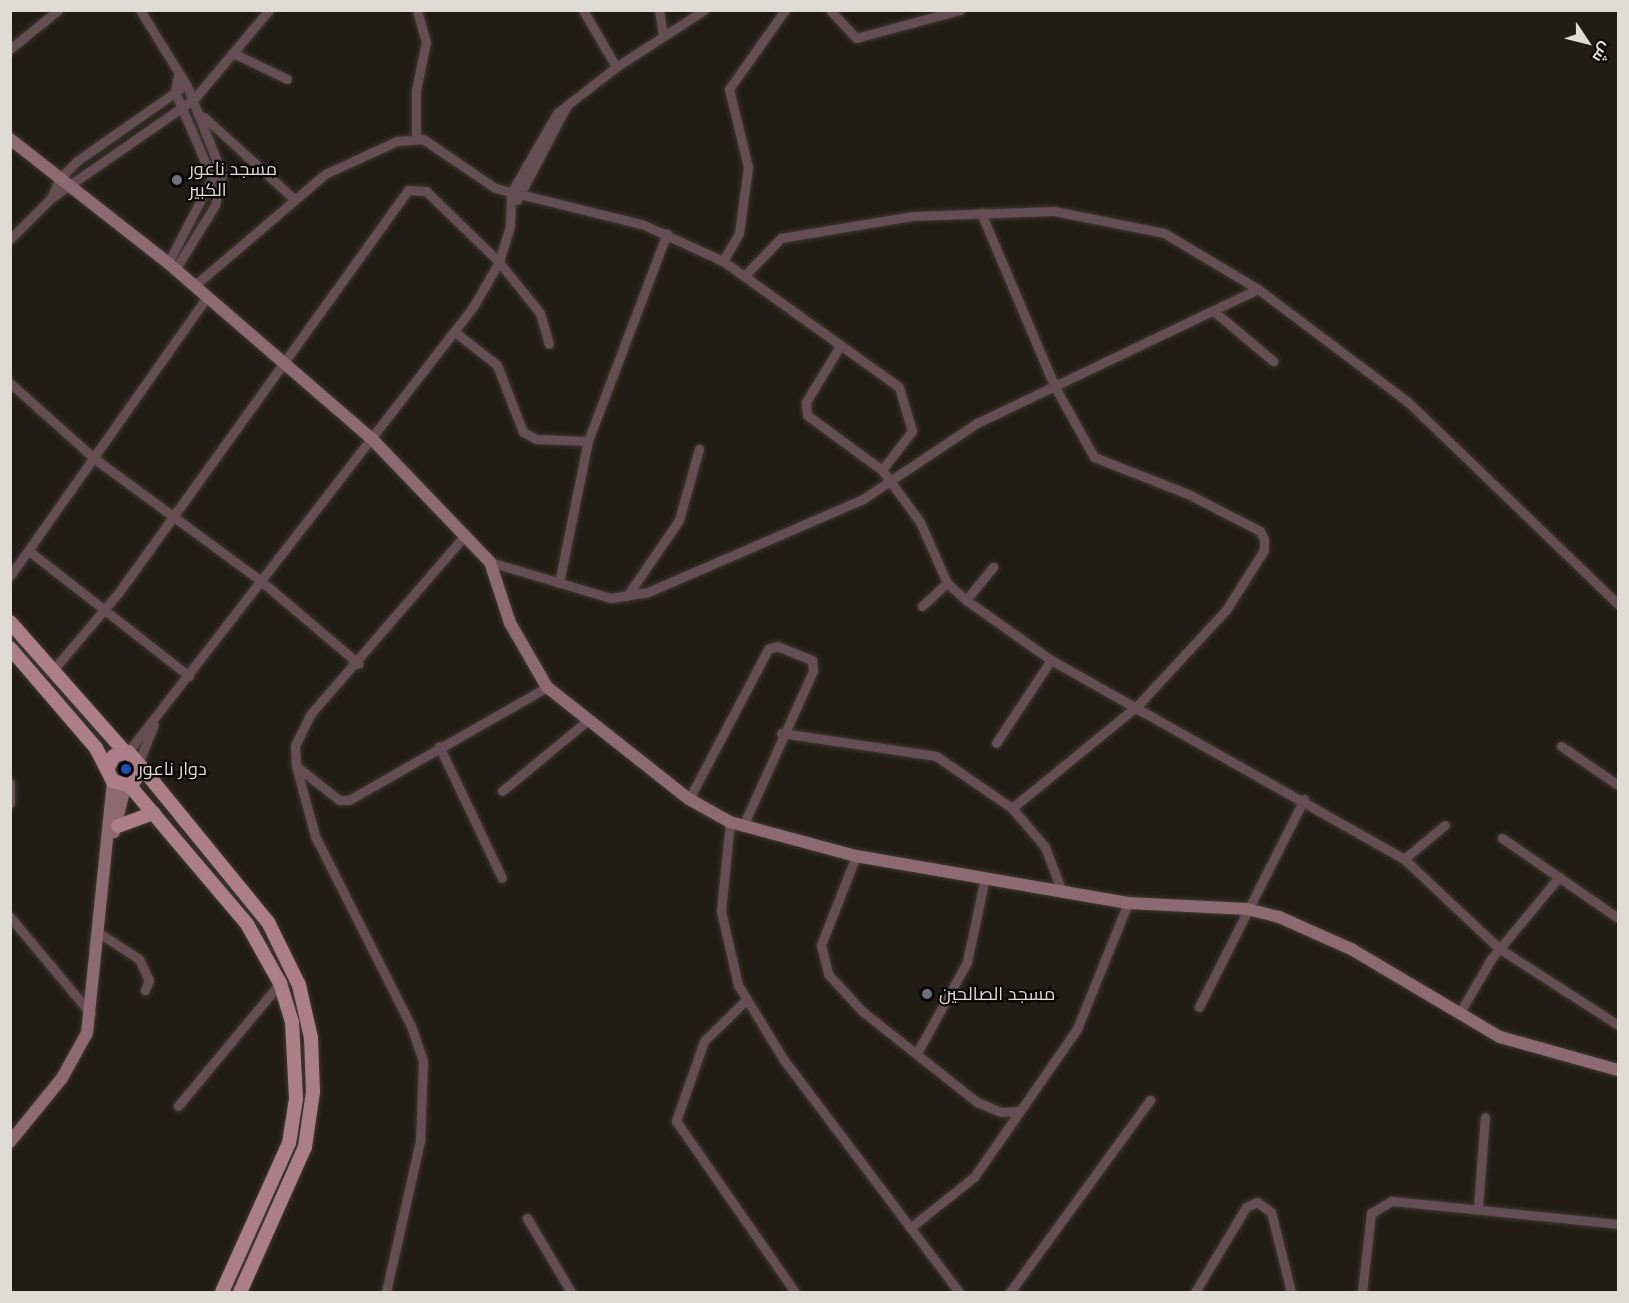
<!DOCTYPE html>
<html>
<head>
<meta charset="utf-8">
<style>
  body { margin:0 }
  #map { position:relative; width:1629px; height:1303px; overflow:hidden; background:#221d14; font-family:"Space Grotesk",Cairo,sans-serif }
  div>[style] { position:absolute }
  .roads { filter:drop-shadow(0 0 2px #3c382f) drop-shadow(0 0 2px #3c382f) }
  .street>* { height:9px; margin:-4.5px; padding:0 4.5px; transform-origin:4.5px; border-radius:4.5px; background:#654e53 }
  .secondary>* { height:12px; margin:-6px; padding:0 6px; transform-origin:6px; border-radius:6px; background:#8d6a71 }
  .primary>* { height:14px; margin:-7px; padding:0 7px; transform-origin:7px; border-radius:7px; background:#ac7e88 }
  .dots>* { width:16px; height:16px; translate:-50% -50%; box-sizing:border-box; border:3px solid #0a0805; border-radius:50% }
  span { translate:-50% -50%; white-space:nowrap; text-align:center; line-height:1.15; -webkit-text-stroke:4.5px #0a0805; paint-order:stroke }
  .poi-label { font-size:18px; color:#dfdcd6 }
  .left { translate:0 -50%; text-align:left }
  .frame { position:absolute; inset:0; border:12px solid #dfdcd6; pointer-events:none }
  .north { position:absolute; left:1557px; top:12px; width:60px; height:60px; -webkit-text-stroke:4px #0a0805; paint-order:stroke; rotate:125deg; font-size:16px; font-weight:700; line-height:24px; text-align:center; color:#dfdcd6 }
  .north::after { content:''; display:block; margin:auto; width:21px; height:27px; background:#dfdcd6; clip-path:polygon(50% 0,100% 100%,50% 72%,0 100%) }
</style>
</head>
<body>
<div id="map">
  <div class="roads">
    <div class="street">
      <div style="left:140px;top:10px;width:89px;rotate:58.3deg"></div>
      <div style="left:187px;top:86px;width:95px;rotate:68.3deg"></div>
      <div style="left:222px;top:174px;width:32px;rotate:103deg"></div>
      <div style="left:215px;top:205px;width:76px;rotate:121.6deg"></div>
      <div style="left:583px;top:10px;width:66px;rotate:59.9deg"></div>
      <div style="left:659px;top:10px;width:24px;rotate:81deg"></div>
      <div style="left:830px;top:10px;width:38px;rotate:47deg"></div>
      <div style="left:856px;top:38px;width:108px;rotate:-15.1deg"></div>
      <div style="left:10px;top:49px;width:62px;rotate:-39.1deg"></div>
      <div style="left:233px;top:53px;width:60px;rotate:25.7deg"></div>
      <div style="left:204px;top:117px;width:120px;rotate:42.3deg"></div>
      <div style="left:416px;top:138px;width:48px;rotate:-90deg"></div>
      <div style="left:416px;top:90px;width:49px;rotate:-78.2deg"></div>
      <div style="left:426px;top:42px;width:33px;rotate:-106deg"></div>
      <div style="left:51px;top:198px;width:22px;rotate:-66deg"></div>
      <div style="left:60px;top:178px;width:24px;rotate:-45deg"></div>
      <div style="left:77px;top:161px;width:126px;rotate:-35deg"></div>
      <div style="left:517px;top:200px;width:105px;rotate:-62.2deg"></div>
      <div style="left:981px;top:213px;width:189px;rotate:67deg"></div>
      <div style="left:1055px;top:387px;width:80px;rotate:60.9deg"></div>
      <div style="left:1094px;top:457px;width:101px;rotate:21.5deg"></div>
      <div style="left:1188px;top:494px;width:81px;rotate:27.2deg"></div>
      <div style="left:1260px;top:531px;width:9px;rotate:63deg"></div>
      <div style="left:1264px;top:539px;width:11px;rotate:90deg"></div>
      <div style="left:1264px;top:550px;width:71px;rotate:122.3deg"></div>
      <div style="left:1226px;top:610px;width:129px;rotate:132.8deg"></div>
      <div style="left:1138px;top:705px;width:163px;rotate:140.7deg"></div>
      <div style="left:10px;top:239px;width:58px;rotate:-45deg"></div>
      <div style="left:51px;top:198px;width:174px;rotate:-34.7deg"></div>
      <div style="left:194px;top:99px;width:116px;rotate:-49.9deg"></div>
      <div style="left:723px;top:261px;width:32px;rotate:-60deg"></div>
      <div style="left:739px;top:233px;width:67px;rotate:-82.2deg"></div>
      <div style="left:748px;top:167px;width:80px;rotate:-103.7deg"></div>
      <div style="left:729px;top:89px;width:97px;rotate:-54.7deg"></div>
      <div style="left:168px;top:263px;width:96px;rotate:-62.6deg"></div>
      <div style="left:212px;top:178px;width:94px;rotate:-113.3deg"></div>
      <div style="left:175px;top:92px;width:17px;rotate:-80deg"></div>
      <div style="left:744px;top:276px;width:53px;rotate:-45.8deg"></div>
      <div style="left:781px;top:238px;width:134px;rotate:-9.5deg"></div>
      <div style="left:913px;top:216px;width:141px;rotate:-2deg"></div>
      <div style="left:1054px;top:211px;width:112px;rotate:11.3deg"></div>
      <div style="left:1164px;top:233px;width:109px;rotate:30.8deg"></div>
      <div style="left:1258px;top:289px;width:188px;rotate:37deg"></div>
      <div style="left:1408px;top:402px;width:291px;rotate:43.9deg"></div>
      <div style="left:194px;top:286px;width:172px;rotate:-40.5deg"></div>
      <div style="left:325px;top:174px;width:79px;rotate:-24.6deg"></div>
      <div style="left:397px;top:141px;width:26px;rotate:-4deg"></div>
      <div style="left:423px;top:139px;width:87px;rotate:34.2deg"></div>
      <div style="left:495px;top:188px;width:151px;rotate:13.8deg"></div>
      <div style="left:642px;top:224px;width:89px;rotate:24.6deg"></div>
      <div style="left:723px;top:261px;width:216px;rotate:35.6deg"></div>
      <div style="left:899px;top:387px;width:46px;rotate:73.5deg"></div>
      <div style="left:912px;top:431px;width:49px;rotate:127.6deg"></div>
      <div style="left:1216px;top:313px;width:75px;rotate:40.1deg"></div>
      <div style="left:455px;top:332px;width:53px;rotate:38.2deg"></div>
      <div style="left:497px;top:365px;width:72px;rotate:68.8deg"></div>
      <div style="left:523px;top:432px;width:15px;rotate:28deg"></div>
      <div style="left:536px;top:439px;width:52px;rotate:2.2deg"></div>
      <div style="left:840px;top:346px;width:66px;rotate:121.3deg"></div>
      <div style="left:806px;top:402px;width:13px;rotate:86deg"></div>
      <div style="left:807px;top:415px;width:93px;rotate:36.3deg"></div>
      <div style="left:882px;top:470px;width:64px;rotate:53.8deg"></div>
      <div style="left:920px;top:522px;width:67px;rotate:66.1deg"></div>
      <div style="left:947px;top:583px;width:25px;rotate:42deg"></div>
      <div style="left:966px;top:600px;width:104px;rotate:35.2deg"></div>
      <div style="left:1051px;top:660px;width:405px;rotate:29.4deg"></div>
      <div style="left:1404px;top:859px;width:132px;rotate:43.2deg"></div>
      <div style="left:1500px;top:949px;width:140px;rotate:32.8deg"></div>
      <div style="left:10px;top:383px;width:114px;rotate:41.8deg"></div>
      <div style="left:95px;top:459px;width:206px;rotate:36.3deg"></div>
      <div style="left:261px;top:581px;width:128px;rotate:40.3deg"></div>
      <div style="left:466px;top:534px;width:239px;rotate:130.8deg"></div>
      <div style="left:310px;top:715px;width:34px;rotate:116deg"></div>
      <div style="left:295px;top:746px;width:20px;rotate:87deg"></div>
      <div style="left:296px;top:766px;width:55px;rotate:38.3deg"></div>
      <div style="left:339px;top:800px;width:10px"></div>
      <div style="left:349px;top:800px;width:228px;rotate:-29.7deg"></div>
      <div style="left:29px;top:551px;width:203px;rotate:38deg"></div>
      <div style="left:490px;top:562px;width:126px;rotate:16.6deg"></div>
      <div style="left:611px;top:598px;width:37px;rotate:-9deg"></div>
      <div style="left:648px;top:592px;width:234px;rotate:-23.4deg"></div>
      <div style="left:863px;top:499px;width:137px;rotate:-33.7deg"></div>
      <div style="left:977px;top:423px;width:311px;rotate:-25.5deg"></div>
      <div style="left:10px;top:576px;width:342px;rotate:-54.8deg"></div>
      <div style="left:559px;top:583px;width:145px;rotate:-78.5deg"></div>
      <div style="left:588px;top:441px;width:222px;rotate:-69.2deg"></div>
      <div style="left:627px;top:596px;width:92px;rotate:-55.6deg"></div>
      <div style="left:679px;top:520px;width:74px;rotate:-74.3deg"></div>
      <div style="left:966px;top:600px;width:43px;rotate:-50.7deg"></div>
      <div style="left:922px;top:606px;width:34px;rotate:-43deg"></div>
      <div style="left:53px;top:670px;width:102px;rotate:-49.8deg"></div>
      <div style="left:119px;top:592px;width:495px;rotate:-54.3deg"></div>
      <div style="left:408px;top:190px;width:18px;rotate:3deg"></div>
      <div style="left:426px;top:191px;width:102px;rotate:44.2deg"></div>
      <div style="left:499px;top:262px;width:65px;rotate:51.2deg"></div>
      <div style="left:540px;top:313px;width:32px;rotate:74deg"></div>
      <div style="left:781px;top:733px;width:157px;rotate:8.4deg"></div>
      <div style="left:936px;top:756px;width:92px;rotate:34.4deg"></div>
      <div style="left:1012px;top:808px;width:51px;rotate:49.8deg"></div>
      <div style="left:1045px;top:847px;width:45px;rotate:69.1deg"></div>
      <div style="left:996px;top:743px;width:100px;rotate:-56.5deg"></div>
      <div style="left:439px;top:746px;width:146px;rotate:64.5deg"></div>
      <div style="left:1561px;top:746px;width:69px;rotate:34.4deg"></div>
      <div style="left:128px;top:752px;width:563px;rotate:-52.21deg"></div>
      <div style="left:473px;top:307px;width:52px;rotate:-60deg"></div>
      <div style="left:499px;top:262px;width:39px;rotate:-73deg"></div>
      <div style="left:510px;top:225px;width:32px;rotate:-88deg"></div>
      <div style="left:511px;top:193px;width:92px;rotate:-60.1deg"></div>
      <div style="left:557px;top:113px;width:75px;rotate:-37.9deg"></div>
      <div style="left:616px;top:67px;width:105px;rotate:-32.9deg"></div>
      <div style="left:140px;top:759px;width:37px;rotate:-68deg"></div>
      <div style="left:296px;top:766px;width:73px;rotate:74.8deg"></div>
      <div style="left:315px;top:836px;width:213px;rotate:63.2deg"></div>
      <div style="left:411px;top:1026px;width:37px;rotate:71deg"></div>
      <div style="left:423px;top:1061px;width:80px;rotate:92.1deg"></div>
      <div style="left:420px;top:1141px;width:155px;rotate:102.7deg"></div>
      <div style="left:10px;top:783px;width:20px;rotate:90deg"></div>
      <div style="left:502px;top:791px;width:110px;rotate:-39.5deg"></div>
      <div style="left:689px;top:799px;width:170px;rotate:-62.2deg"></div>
      <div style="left:768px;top:649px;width:9px;rotate:-18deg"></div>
      <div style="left:777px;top:646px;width:38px;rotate:22deg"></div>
      <div style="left:812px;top:660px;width:11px;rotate:85deg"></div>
      <div style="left:813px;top:671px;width:170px;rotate:114.3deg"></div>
      <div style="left:730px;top:822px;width:89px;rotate:95.8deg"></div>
      <div style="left:721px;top:911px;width:76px;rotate:77.1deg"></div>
      <div style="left:738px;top:985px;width:88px;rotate:58.5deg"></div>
      <div style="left:784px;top:1060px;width:291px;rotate:53deg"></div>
      <div style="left:1502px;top:838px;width:141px;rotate:34.6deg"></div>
      <div style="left:856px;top:856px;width:96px;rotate:111.5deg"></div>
      <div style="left:821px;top:945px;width:30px;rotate:76deg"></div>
      <div style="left:828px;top:974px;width:50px;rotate:47.4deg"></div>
      <div style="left:862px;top:1011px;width:147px;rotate:38.4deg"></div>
      <div style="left:977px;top:1102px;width:26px;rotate:23deg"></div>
      <div style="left:1001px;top:1112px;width:19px;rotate:-3deg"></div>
      <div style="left:1020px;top:1111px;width:100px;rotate:-55.2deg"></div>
      <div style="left:1077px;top:1029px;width:136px;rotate:-68deg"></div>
      <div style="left:1404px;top:859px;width:53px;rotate:-39.7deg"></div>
      <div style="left:10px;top:917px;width:126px;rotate:50.1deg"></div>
      <div style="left:99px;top:933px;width:48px;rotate:33deg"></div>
      <div style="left:139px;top:959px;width:23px;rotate:65deg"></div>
      <div style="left:149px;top:980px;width:11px;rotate:112deg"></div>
      <div style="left:745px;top:1001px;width:57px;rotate:135.7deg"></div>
      <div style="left:704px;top:1041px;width:85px;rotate:109.3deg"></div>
      <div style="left:676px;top:1121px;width:208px;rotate:55.2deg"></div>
      <div style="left:1199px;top:1007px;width:233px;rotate:-63.2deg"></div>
      <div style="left:1459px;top:1014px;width:64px;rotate:-59.8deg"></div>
      <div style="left:1491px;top:959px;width:107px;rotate:-50.3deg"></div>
      <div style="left:917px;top:1053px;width:104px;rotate:-61.2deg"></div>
      <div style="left:967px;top:962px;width:87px;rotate:-78deg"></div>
      <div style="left:178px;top:1106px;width:160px;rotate:-50.3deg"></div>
      <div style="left:1478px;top:1207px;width:90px;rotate:-85.6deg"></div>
      <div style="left:527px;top:1218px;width:86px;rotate:59.3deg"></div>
      <div style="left:910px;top:1228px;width:82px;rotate:-38.6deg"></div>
      <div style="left:974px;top:1177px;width:80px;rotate:-55.1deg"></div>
      <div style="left:1010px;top:1292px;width:238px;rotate:-53.9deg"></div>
      <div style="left:1195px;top:1292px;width:99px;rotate:-59deg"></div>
      <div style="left:1246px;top:1207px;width:12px;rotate:-24deg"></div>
      <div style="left:1257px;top:1202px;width:17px;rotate:36deg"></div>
      <div style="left:1271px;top:1212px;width:82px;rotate:76deg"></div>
      <div style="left:1362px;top:1292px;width:80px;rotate:-83.5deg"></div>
      <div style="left:1371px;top:1213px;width:24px;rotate:-30deg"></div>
      <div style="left:1392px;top:1201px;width:227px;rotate:5.8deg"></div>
    </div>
    <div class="secondary">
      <div style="left:10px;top:139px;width:201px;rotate:38.1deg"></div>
      <div style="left:168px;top:263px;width:268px;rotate:40.8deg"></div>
      <div style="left:371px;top:438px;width:172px;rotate:46.2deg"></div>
      <div style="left:490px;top:562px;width:64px;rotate:71.8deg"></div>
      <div style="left:510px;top:623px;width:74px;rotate:60deg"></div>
      <div style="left:547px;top:687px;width:181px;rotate:38.3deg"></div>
      <div style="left:689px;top:799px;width:47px;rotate:29.3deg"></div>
      <div style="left:730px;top:822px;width:131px;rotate:15.1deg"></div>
      <div style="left:856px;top:856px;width:276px;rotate:9.8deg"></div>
      <div style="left:1128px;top:903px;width:119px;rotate:2.9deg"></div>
      <div style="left:1247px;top:909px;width:33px;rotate:14deg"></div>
      <div style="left:1279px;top:917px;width:79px;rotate:24deg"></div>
      <div style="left:1351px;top:949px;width:173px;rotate:30.6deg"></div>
      <div style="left:1500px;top:1037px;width:123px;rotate:15.6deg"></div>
      <div style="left:114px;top:832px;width:46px;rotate:-76.3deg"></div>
      <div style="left:10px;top:1142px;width:82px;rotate:-50.9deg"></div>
      <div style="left:62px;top:1078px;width:51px;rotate:-60.9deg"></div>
      <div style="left:87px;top:1033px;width:253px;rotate:-84.1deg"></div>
    </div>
    <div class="primary">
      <div style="left:10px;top:622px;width:174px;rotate:48.5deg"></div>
      <div style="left:10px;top:648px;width:132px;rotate:49.3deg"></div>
      <div style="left:96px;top:748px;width:37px;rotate:63deg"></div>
      <div style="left:113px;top:781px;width:18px;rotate:16deg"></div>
      <div style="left:130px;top:786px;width:21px;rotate:-53deg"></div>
      <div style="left:143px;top:769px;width:23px;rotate:-131deg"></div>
      <div style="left:128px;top:752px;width:15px;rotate:164deg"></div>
      <div style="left:114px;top:756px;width:11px;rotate:117deg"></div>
      <div style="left:143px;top:769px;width:198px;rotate:50.8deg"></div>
      <div style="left:268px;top:922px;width:70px;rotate:63.8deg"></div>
      <div style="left:299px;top:985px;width:54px;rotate:77.2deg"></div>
      <div style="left:311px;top:1038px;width:54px;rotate:87.9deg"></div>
      <div style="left:313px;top:1092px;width:56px;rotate:98.3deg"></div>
      <div style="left:305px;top:1147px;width:159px;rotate:114.1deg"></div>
      <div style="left:130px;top:786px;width:181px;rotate:49.7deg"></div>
      <div style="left:247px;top:924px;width:68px;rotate:60.8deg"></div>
      <div style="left:280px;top:983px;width:41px;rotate:72.9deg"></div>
      <div style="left:292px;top:1022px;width:77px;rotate:87deg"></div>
      <div style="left:296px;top:1099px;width:45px;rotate:99deg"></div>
      <div style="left:289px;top:1143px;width:163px;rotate:114.2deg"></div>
      <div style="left:118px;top:826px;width:38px;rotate:-20deg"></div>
    </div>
  </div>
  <div class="dots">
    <div style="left:177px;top:180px;background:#6b7280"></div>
    <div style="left:126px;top:769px;background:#1a4fb4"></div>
    <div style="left:927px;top:994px;background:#6b7280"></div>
  </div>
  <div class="poi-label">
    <span class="left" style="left:189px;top:180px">مسجد ناعور<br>الكبير</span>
    <span class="left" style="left:138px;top:769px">دوار ناعور</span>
    <span class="left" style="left:939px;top:994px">مسجد الصالحين</span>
  </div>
  <div class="frame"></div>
  <div class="north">ش</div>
</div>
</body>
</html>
